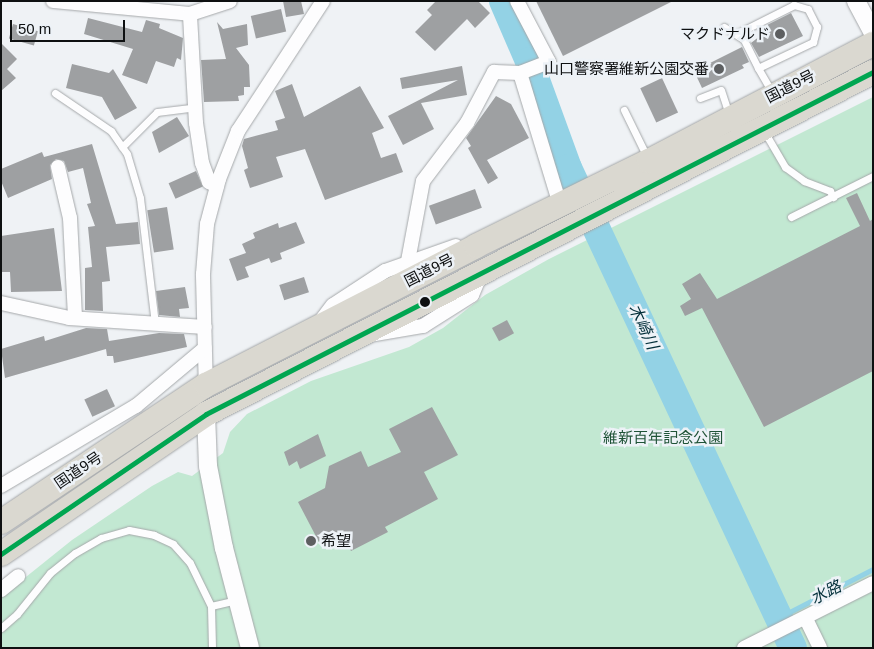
<!DOCTYPE html>
<html>
<head>
<meta charset="utf-8">
<style>
  body { margin:0 }
  #map { position:relative; width:874px; height:649px; overflow:hidden; background:#eff2f5; font-family:Helvetica,"Noto Sans JP",sans-serif }
  div>[style] { position:absolute }
  .green>* { inset:0; background:#c2e8d2 }
  .stream>* { height:4.5px; margin:-2.25px; padding:0 2.25px; transform-origin:2.25px; border-radius:2.25px; background:#93d2e5 }
  .river>* { height:28px; margin:-14px; padding:0 14px; transform-origin:14px; border-radius:14px; background:#93d2e5 }
  .building>* { inset:0; background:#9ea0a2; transform-origin:0 0 }
  .roads { filter:drop-shadow(0 0 1px #a5a8aa) drop-shadow(0 0 1px #a5a8aa) }
  .service>* { height:7px; margin:-3.5px; padding:0 3.5px; transform-origin:3.5px; border-radius:3.5px; background:#fdfdfe }
  .minor>* { height:14px; margin:-7px; padding:0 7px; transform-origin:7px; border-radius:7px; background:#fdfdfe }
  .tertiary>* { height:18px; margin:-9px; padding:0 9px; transform-origin:9px; border-radius:9px; background:#fdfdfe }
  .trunk>* { height:24px; margin:-12px; padding:0 12px; transform-origin:12px; border-radius:12px; background:#dad8d0 }
  .bus-1>* { height:5px; margin:-2.5px; padding:0 2.5px; transform-origin:2.5px; border-radius:2.5px; background:#00a651 }
  .dots>* { width:14px; height:14px; translate:-50% -50%; box-sizing:border-box; border:2px solid #edf2f7; border-radius:50% }
  span { translate:-50% -50%; white-space:nowrap; text-align:center; line-height:1.15; -webkit-text-stroke:5px #edf2f7; paint-order:stroke }
  .poi-label { font-size:15px; color:#0e1011 }
  .right { translate:-100% -50%; text-align:right }
  .left { translate:0 -50%; text-align:left }
  .street-label { font-size:15px; color:#0e1011 }
  .park-label { font-size:15px; color:#1f5337 }
  .water-label { font-size:16px; color:#032f3a; font-style:italic }
  .frame { position:absolute; inset:0; border:2px solid #0e1011; pointer-events:none }
  .scale { position:absolute; left:10px; top:20px; width:115px; height:22px; box-sizing:border-box; border:2px solid #0e1011; border-top:0; padding-left:6px; font-size:15px; line-height:18px; white-space:nowrap; color:#0e1011; -webkit-text-stroke:4px #edf2f7; paint-order:stroke }
</style>
</head>
<body>
<div id="map">
  <div class="green">
    <div style="clip-path:polygon(873px 97px,873px 648px,1px 648px,1px 597px,72px 540px,152px 486px,178px 472px,192px 476px,223px 453px,230px 432px,247px 414px,311px 381px,409px 347px,443px 328px,485px 295px,549px 259px)"></div>
  </div>
  <div class="stream">
    <div style="left:778px;top:618px;width:107px;rotate:-27.3deg"></div>
  </div>
  <div class="river">
    <div style="left:503px;top:1px;width:65px;rotate:66.6deg"></div>
    <div style="left:529px;top:61px;width:114px;rotate:70deg"></div>
    <div style="left:568px;top:168px;width:530px;rotate:64.89deg"></div>
  </div>
  <div class="building">
    <div style="clip-path:polygon(283px 1px,301px 1px,304px 14px,286px 17px)"></div>
    <div style="clip-path:polygon(436px 1px,478px 1px,490px 13px,475px 28px,467px 19px,435px 51px,415px 32px,432px 15px,427px 10px)"></div>
    <div style="clip-path:polygon(536px 1px,673px 1px,563px 56px)"></div>
    <div style="left:281px;top:9px;width:23px;height:31px;rotate:77deg"></div>
    <div style="clip-path:polygon(791px 13px,803px 36px,759px 57px,751px 43px,760px 36px,757px 30px)"></div>
    <div style="clip-path:polygon(88px 18px,142px 32px,146px 20px,160px 24px,159px 28px,183px 38px,181px 60px,177px 58px,174px 67px,156px 61px,147px 84px,122px 75px,133px 49px,84px 34px)"></div>
    <div style="clip-path:polygon(217px 22px,223px 29px,247px 24px,248px 45px,236px 48px,249px 65px,250px 87px,244px 87px,244px 95px,238px 96px,239px 101px,204px 102px,201px 60px,226px 59px)"></div>
    <div style="left:13px;top:24px;width:26px;height:15px;rotate:16deg"></div>
    <div style="clip-path:polygon(1px 43px,17px 59px,7px 69px,16px 78px,1px 91px)"></div>
    <div style="clip-path:polygon(742px 47px,749px 62px,742px 65px,744px 68px,702px 88px,694px 71px)"></div>
    <div style="clip-path:polygon(72px 64px,109px 73px,113px 69px,137px 108px,115px 120px,102px 97px,66px 88px)"></div>
    <div style="clip-path:polygon(462px 66px,467px 95px,421px 103px,434px 129px,403px 145px,388px 116px,458px 80px,402px 89px,400px 78px)"></div>
    <div style="left:662px;top:78px;width:38px;height:24px;rotate:65deg"></div>
    <div style="clip-path:polygon(292px 84px,304px 117px,360px 86px,384px 128px,372px 133px,381px 158px,396px 153px,403px 172px,325px 200px,305px 149px,276px 157px,283px 177px,250px 188px,244px 170px,248px 168px,242px 146px,244px 139px,278px 130px,275px 121px,285px 118px,275px 91px)"></div>
    <div style="clip-path:polygon(496px 96px,511px 104px,529px 138px,487px 160px,498px 178px,488px 184px,468px 148px,471px 146px,466px 138px)"></div>
    <div style="clip-path:polygon(177px 117px,189px 136px,159px 153px,152px 132px)"></div>
    <div style="clip-path:polygon(92px 144px,116px 224px,138px 222px,140px 244px,106px 247px,110px 281px,102px 282px,103px 311px,85px 310px,85px 268px,92px 267px,88px 227px,95px 226px,87px 204px,91px 203px,83px 168px,68px 172px,64px 161px,56px 159px,50px 165px,52px 179px,8px 198px,1px 181px,1px 169px,42px 152px,44px 157px)"></div>
    <div style="left:196px;top:171px;width:17px;height:30px;rotate:66deg"></div>
    <div style="left:475px;top:189px;width:20px;height:49px;rotate:70deg"></div>
    <div style="clip-path:polygon(857px 193px,870px 221px,873px 219px,873px 371px,764px 427px,702px 308px,685px 316px,680px 306px,691px 299px,682px 284px,700px 273px,717px 299px,860px 226px,846px 198px)"></div>
    <div style="left:167px;top:207px;width:43px;height:20px;rotate:81deg"></div>
    <div style="clip-path:polygon(296px 222px,305px 243px,280px 253px,282px 259px,271px 263px,269px 258px,245px 267px,249px 277px,237px 281px,229px 259px,246px 253px,242px 244px,255px 238px,253px 233px,278px 223px,279px 228px)"></div>
    <div style="clip-path:polygon(54px 228px,62px 291px,11px 292px,10px 272px,1px 272px,1px 236px)"></div>
    <div style="left:304px;top:277px;width:16px;height:26px;rotate:72deg"></div>
    <div style="clip-path:polygon(185px 287px,189px 308px,179px 309px,180px 317px,159px 315px,156px 291px)"></div>
    <div style="left:507px;top:320px;width:15px;height:17px;rotate:62deg"></div>
    <div style="clip-path:polygon(86px 328px,107px 329px,109px 341px,159px 333px,184px 334px,187px 347px,114px 363px,113px 356px,107px 356px,106px 349px,5px 378px,1px 349px,44px 336px,45px 341px)"></div>
    <div style="left:107px;top:389px;width:19px;height:25px;rotate:65deg"></div>
    <div style="clip-path:polygon(432px 407px,458px 455px,424px 472px,438px 499px,385px 527px,388px 532px,351px 551px,341px 533px,320px 544px,298px 502px,325px 488px,329px 466px,361px 451px,368px 467px,401px 452px,389px 429px)"></div>
    <div style="clip-path:polygon(318px 434px,326px 456px,300px 469px,297px 461px,289px 466px,284px 452px)"></div>
  </div>
  <div class="roads">
    <div class="service">
      <div style="left:724px;top:27px;width:22px;rotate:32deg"></div>
      <div style="left:758px;top:68px;width:61px;rotate:-25.3deg"></div>
      <div style="left:813px;top:42px;width:16px;rotate:-75deg"></div>
      <div style="left:817px;top:27px;width:20px;rotate:-117deg"></div>
      <div style="left:808px;top:9px;width:15px;rotate:-164deg"></div>
      <div style="left:794px;top:5px;width:60px;rotate:153.4deg"></div>
      <div style="left:740px;top:32px;width:40px;rotate:63.4deg"></div>
      <div style="left:758px;top:68px;width:28px;rotate:60deg"></div>
      <div style="left:55px;top:93px;width:68px;rotate:34.2deg"></div>
      <div style="left:111px;top:131px;width:28px;rotate:55deg"></div>
      <div style="left:127px;top:154px;width:46px;rotate:73.5deg"></div>
      <div style="left:140px;top:198px;width:126px;rotate:83.2deg"></div>
      <div style="left:700px;top:98px;width:22px;rotate:-21deg"></div>
      <div style="left:721px;top:90px;width:25px;rotate:72deg"></div>
      <div style="left:624px;top:110px;width:55px;rotate:63.9deg"></div>
      <div style="left:764px;top:131px;width:42px;rotate:59.7deg"></div>
      <div style="left:785px;top:167px;width:24px;rotate:36deg"></div>
      <div style="left:804px;top:181px;width:28px;rotate:21deg"></div>
      <div style="left:830px;top:191px;width:7px;rotate:63deg"></div>
      <div style="left:122px;top:147px;width:49px;rotate:-45deg"></div>
      <div style="left:157px;top:112px;width:38px;rotate:-7deg"></div>
      <div style="left:791px;top:217px;width:92px;rotate:-26.6deg"></div>
      <div style="left:211px;top:606px;width:28px;rotate:-13deg"></div>
      <div style="left:1px;top:628px;width:21px;rotate:-41deg"></div>
      <div style="left:17px;top:614px;width:53px;rotate:-51.2deg"></div>
      <div style="left:50px;top:573px;width:32px;rotate:-39deg"></div>
      <div style="left:75px;top:553px;width:30px;rotate:-30deg"></div>
      <div style="left:101px;top:538px;width:29px;rotate:-16deg"></div>
      <div style="left:129px;top:530px;width:25px;rotate:11deg"></div>
      <div style="left:154px;top:535px;width:21px;rotate:25deg"></div>
      <div style="left:173px;top:544px;width:25px;rotate:48deg"></div>
      <div style="left:190px;top:563px;width:48px;rotate:64deg"></div>
      <div style="left:211px;top:606px;width:42px;rotate:88.6deg"></div>
    </div>
    <div class="minor">
      <div style="left:53px;top:1px;width:138px;rotate:5.4deg"></div>
      <div style="left:520px;top:73px;width:138px;rotate:73.1deg"></div>
      <div style="left:58px;top:167px;width:52px;rotate:76.8deg"></div>
      <div style="left:70px;top:218px;width:100px;rotate:87.1deg"></div>
      <div style="left:217px;top:186px;width:9px;rotate:-153deg"></div>
      <div style="left:209px;top:182px;width:20px;rotate:-110deg"></div>
      <div style="left:202px;top:163px;width:40px;rotate:-98.5deg"></div>
      <div style="left:196px;top:123px;width:109px;rotate:-93.2deg"></div>
      <div style="left:190px;top:14px;width:42px;rotate:-18deg"></div>
      <div style="left:408px;top:261px;width:81px;rotate:-79.4deg"></div>
      <div style="left:423px;top:181px;width:73px;rotate:-52.8deg"></div>
      <div style="left:467px;top:123px;width:58px;rotate:-62.1deg"></div>
      <div style="left:494px;top:72px;width:26px;rotate:2deg"></div>
      <div style="left:520px;top:73px;width:31px;rotate:-21deg"></div>
      <div style="left:549px;top:62px;width:69px;rotate:-117.7deg"></div>
      <div style="left:1px;top:303px;width:70px;rotate:12.4deg"></div>
      <div style="left:69px;top:318px;width:136px;rotate:3.8deg"></div>
      <div style="left:320px;top:322px;width:21px;rotate:-53deg"></div>
      <div style="left:333px;top:305px;width:62px;rotate:-33.2deg"></div>
      <div style="left:385px;top:271px;width:75px;rotate:-19.4deg"></div>
      <div style="left:369px;top:335px;width:55px;rotate:-9.5deg"></div>
      <div style="left:423px;top:326px;width:58px;rotate:-32.3deg"></div>
      <div style="left:472px;top:295px;width:23px;rotate:-67deg"></div>
      <div style="left:206px;top:391px;width:117px;rotate:-91.5deg"></div>
      <div style="left:203px;top:274px;width:50px;rotate:-85.4deg"></div>
      <div style="left:207px;top:224px;width:47px;rotate:-75.1deg"></div>
      <div style="left:219px;top:179px;width:52px;rotate:-68.4deg"></div>
      <div style="left:238px;top:131px;width:155px;rotate:-56.8deg"></div>
      <div style="left:1px;top:486px;width:157px;rotate:-30.7deg"></div>
      <div style="left:136px;top:406px;width:90px;rotate:-40deg"></div>
      <div style="left:1px;top:590px;width:22px;rotate:-39deg"></div>
      <div style="left:806px;top:619px;width:32px;rotate:64deg"></div>
      <div style="left:744px;top:648px;width:144px;rotate:-26.7deg"></div>
    </div>
    <div class="tertiary">
      <div style="left:856px;top:1px;width:36px;rotate:62deg"></div>
      <div style="left:206px;top:414px;width:52px;rotate:87.8deg"></div>
      <div style="left:208px;top:466px;width:84px;rotate:79deg"></div>
      <div style="left:224px;top:548px;width:103px;rotate:75.4deg"></div>
    </div>
    <div class="trunk">
      <div style="left:1px;top:522px;width:247px;rotate:-33.8deg"></div>
      <div style="left:206px;top:385px;width:304px;rotate:-27.2deg"></div>
      <div style="left:476px;top:246px;width:193px;rotate:-26.2deg"></div>
      <div style="left:649px;top:161px;width:253px;rotate:-27.6deg"></div>
      <div style="left:1px;top:554px;width:248px;rotate:-34.3deg"></div>
      <div style="left:206px;top:414px;width:750px;rotate:-27.15deg"></div>
    </div>
  </div>
  <div class="bus-1">
    <div style="left:1px;top:554px;width:248px;rotate:-34.3deg"></div>
    <div style="left:206px;top:414px;width:750px;rotate:-27.15deg"></div>
  </div>
  <div class="dots">
    <div style="left:780px;top:34px;background:#5d5f61"></div>
    <div style="left:719px;top:69px;background:#5d5f61"></div>
    <div style="left:425px;top:302px;background:#0e1011"></div>
    <div style="left:311px;top:541px;background:#5d5f61"></div>
  </div>
  <div class="poi-label">
    <span class="right" style="left:770px;top:34px">マクドナルド</span>
    <span class="right" style="left:709px;top:69px">山口警察署維新公園交番</span>
    <span class="left" style="left:321px;top:541px">希望</span>
  </div>
  <div class="street-label">
    <span style="left:790px;top:86px;rotate:-27deg">国道9号</span>
    <span style="left:429px;top:270px;rotate:-27deg">国道9号</span>
    <span style="left:78px;top:470px;rotate:-34deg">国道9号</span>
  </div>
  <div class="park-label">
    <span style="left:663px;top:438px">維新百年記念公園</span>
  </div>
  <div class="water-label">
    <span style="left:643px;top:327px;rotate:65deg">木崎川</span>
    <span style="left:826px;top:593px;rotate:-27deg">水路</span>
  </div>
  <div class="frame"></div>
  <div class="scale">50 m</div>
</div>
</body>
</html>
